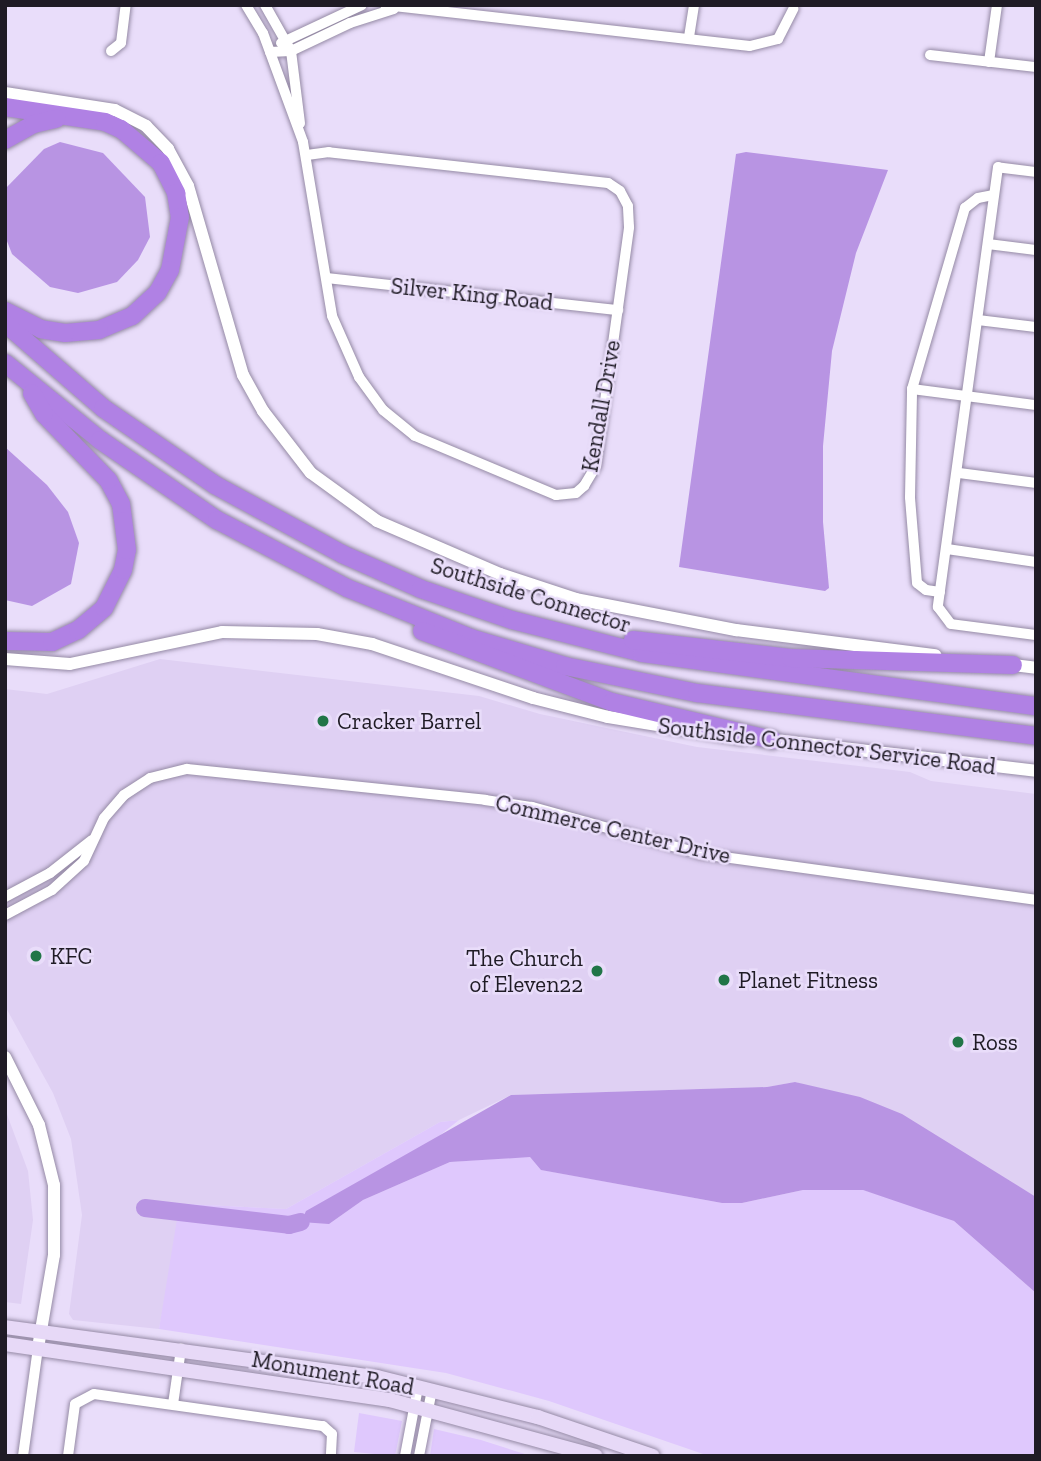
<!DOCTYPE html>
<html>
<head>
<meta charset="utf-8">
<style>
  body { margin:0 }
  #map { position:relative; width:1041px; height:1461px; overflow:hidden; background:#e9ddfa; font-family:"Zilla Slab",serif }
  div>[style] { position:absolute }
  .built>* { inset:0; background:#dfd0f3 }
  .green>* { inset:0; background:#dfc8fd }
  .water>* { inset:0; background:#b894e3 }
  .river>* { height:18px; margin:-9px; padding:0 9px; transform-origin:9px; border-radius:9px; background:#b894e3 }
  .roads { filter:drop-shadow(0 0 2px #958aa5) drop-shadow(0 0 2px #958aa5) }
  .minor>* { height:10px; margin:-5px; padding:0 5px; transform-origin:5px; border-radius:5px; background:#fff }
  .tertiary>* { height:12px; margin:-6px; padding:0 6px; transform-origin:6px; border-radius:6px; background:#fff }
  .secondary>* { height:14px; margin:-7px; padding:0 7px; transform-origin:7px; border-radius:7px; background:#e7d9f7 }
  .motorway>* { height:18px; margin:-9px; padding:0 9px; transform-origin:9px; border-radius:9px; background:#b081e4 }
  .dots>* { width:19px; height:19px; translate:-50% -50%; box-sizing:border-box; border:4px solid #e9ddfa; border-radius:50% }
  span { translate:-50% -50%; white-space:nowrap; text-align:center; line-height:1.15; -webkit-text-stroke:5px #e9ddfa; paint-order:stroke }
  .street-label { font-size:23px; color:#1f1b25 }
  .poi-label { font-size:23px; color:#1f1b25 }
  .left { translate:0 -50%; text-align:left }
  .right { translate:-100% -50%; text-align:right }
  .frame { position:absolute; inset:0; border:7px solid #1f1b25; pointer-events:none }
</style>
</head>
<body>
<div id="map">
  <div class="built">
    <div style="clip-path:polygon(160px 659px,479px 696px,540px 714px,697px 747px,910px 772px,931px 781px,1036px 794px,1036px 1197px,932px 1134px,796px 1082px,767px 1087px,511px 1095px,459px 1120px,440px 1122px,286px 1209px,184px 1204px,159px 1329px,73px 1320px,69px 1314px,82px 1215px,71px 1139px,53px 1093px,5px 1006px,5px 689px,47px 694px)"></div>
    <div style="clip-path:polygon(5px 1109px,28px 1171px,33px 1220px,21px 1304px,5px 1302px)"></div>
  </div>
  <div class="green">
    <div style="clip-path:polygon(459px 1120px,329px 1224px,363px 1200px,450px 1162px,519px 1157px,530px 1157px,542px 1170px,722px 1203px,742px 1203px,803px 1190px,863px 1190px,910px 1204px,954px 1221px,1036px 1293px,1036px 1456px,709px 1456px,549px 1401px,446px 1373px,159px 1329px,179px 1207px,184px 1204px,286px 1209px,440px 1122px)"></div>
    <div style="clip-path:polygon(359px 1413px,402px 1421px,395px 1456px,354px 1452px)"></div>
    <div style="clip-path:polygon(434px 1429px,481px 1440px,531px 1456px,430px 1456px)"></div>
  </div>
  <div class="water">
    <div style="clip-path:polygon(60px 142px,103px 153px,145px 197px,150px 237px,138px 260px,117px 282px,78px 293px,50px 287px,12px 254px,5px 236px,5px 189px,44px 149px)"></div>
    <div style="clip-path:polygon(746px 152px,888px 170px,856px 253px,832px 351px,823px 446px,823px 522px,829px 588px,825px 591px,679px 567px,736px 154px)"></div>
    <div style="clip-path:polygon(5px 447px,47px 485px,68px 512px,79px 543px,71px 584px,32px 606px,5px 600px)"></div>
    <div style="clip-path:polygon(795px 1082px,860px 1097px,902px 1114px,1036px 1197px,1036px 1293px,954px 1221px,863px 1190px,803px 1190px,742px 1203px,722px 1203px,541px 1170px,530px 1157px,450px 1162px,363px 1200px,329px 1224px,301px 1222px,306px 1211px,511px 1095px,767px 1087px)"></div>
  </div>
  <div class="river">
    <div style="left:145px;top:1208px;width:145px;rotate:6.7deg"></div>
    <div style="left:289px;top:1225px;width:12px;rotate:-14deg"></div>
  </div>
  <div class="roads">
    <div class="minor">
      <div style="left:246px;top:5px;width:33px;rotate:59deg"></div>
      <div style="left:263px;top:33px;width:116px;rotate:69.8deg"></div>
      <div style="left:303px;top:142px;width:176px;rotate:80.5deg"></div>
      <div style="left:332px;top:316px;width:67px;rotate:66.1deg"></div>
      <div style="left:359px;top:377px;width:41px;rotate:54deg"></div>
      <div style="left:383px;top:410px;width:41px;rotate:39.1deg"></div>
      <div style="left:415px;top:436px;width:153px;rotate:22.7deg"></div>
      <div style="left:556px;top:495px;width:20px;rotate:-6deg"></div>
      <div style="left:576px;top:493px;width:11px;rotate:-41deg"></div>
      <div style="left:584px;top:486px;width:23px;rotate:-59deg"></div>
      <div style="left:596px;top:466px;width:241px;rotate:-82.1deg"></div>
      <div style="left:629px;top:227px;width:21px;rotate:-93deg"></div>
      <div style="left:628px;top:206px;width:17px;rotate:-118deg"></div>
      <div style="left:620px;top:191px;width:14px;rotate:-146deg"></div>
      <div style="left:608px;top:183px;width:281px;rotate:-173.7deg"></div>
      <div style="left:329px;top:152px;width:22px;rotate:172deg"></div>
      <div style="left:265px;top:5px;width:53px;rotate:60.5deg"></div>
      <div style="left:291px;top:51px;width:73px;rotate:82.9deg"></div>
      <div style="left:385px;top:5px;width:367px;rotate:6.4deg"></div>
      <div style="left:750px;top:46px;width:29px;rotate:-14deg"></div>
      <div style="left:778px;top:39px;width:34px;rotate:-63deg"></div>
      <div style="left:689px;top:37px;width:32px;rotate:-81deg"></div>
      <div style="left:281px;top:43px;width:89px;rotate:-25.1deg"></div>
      <div style="left:111px;top:51px;width:13px;rotate:-39deg"></div>
      <div style="left:121px;top:43px;width:38px;rotate:-83deg"></div>
      <div style="left:270px;top:52px;width:21px;rotate:-3deg"></div>
      <div style="left:291px;top:51px;width:65px;rotate:-25.4deg"></div>
      <div style="left:350px;top:23px;width:46px;rotate:-17.7deg"></div>
      <div style="left:930px;top:55px;width:107px;rotate:6.5deg"></div>
      <div style="left:989px;top:62px;width:58px;rotate:-82deg"></div>
      <div style="left:1036px;top:172px;width:38px;rotate:-173deg"></div>
      <div style="left:998px;top:167px;width:444px;rotate:97.8deg"></div>
      <div style="left:938px;top:607px;width:21px;rotate:53deg"></div>
      <div style="left:951px;top:624px;width:86px;rotate:7.4deg"></div>
      <div style="left:988px;top:244px;width:48px;rotate:7.1deg"></div>
      <div style="left:327px;top:278px;width:293px;rotate:6.3deg"></div>
      <div style="left:978px;top:320px;width:58px;rotate:6.9deg"></div>
      <div style="left:912px;top:389px;width:125px;rotate:7.4deg"></div>
      <div style="left:959px;top:473px;width:78px;rotate:7.4deg"></div>
      <div style="left:947px;top:549px;width:90px;rotate:8.3deg"></div>
      <div style="left:940px;top:592px;width:14px;rotate:-172deg"></div>
      <div style="left:926px;top:590px;width:11px;rotate:-142deg"></div>
      <div style="left:917px;top:583px;width:86px;rotate:-94.7deg"></div>
      <div style="left:910px;top:497px;width:108px;rotate:-88.9deg"></div>
      <div style="left:912px;top:389px;width:189px;rotate:-73.7deg"></div>
      <div style="left:965px;top:208px;width:16px;rotate:-38deg"></div>
      <div style="left:978px;top:198px;width:16px;rotate:-11deg"></div>
      <div style="left:5px;top:897px;width:51px;rotate:-28.1deg"></div>
      <div style="left:50px;top:873px;width:53px;rotate:-38.2deg"></div>
      <div style="left:5px;top:915px;width:53px;rotate:-28deg"></div>
      <div style="left:52px;top:890px;width:43px;rotate:-42.2deg"></div>
      <div style="left:84px;top:861px;width:47px;rotate:-65.1deg"></div>
      <div style="left:104px;top:818px;width:30px;rotate:-49deg"></div>
      <div style="left:124px;top:795px;width:31px;rotate:-33deg"></div>
      <div style="left:150px;top:778px;width:38px;rotate:-14deg"></div>
      <div style="left:187px;top:769px;width:300px;rotate:5.9deg"></div>
      <div style="left:485px;top:800px;width:48px;rotate:8.5deg"></div>
      <div style="left:532px;top:807px;width:175px;rotate:15.5deg"></div>
      <div style="left:701px;top:854px;width:338px;rotate:7.8deg"></div>
      <div style="left:173px;top:1404px;width:56px;rotate:-81.7deg"></div>
      <div style="left:23px;top:1456px;width:109px;rotate:-82.1deg"></div>
      <div style="left:68px;top:1456px;width:52px;rotate:-82.3deg"></div>
      <div style="left:75px;top:1404px;width:21px;rotate:-28deg"></div>
      <div style="left:94px;top:1394px;width:231px;rotate:8deg"></div>
      <div style="left:323px;top:1426px;width:12px;rotate:42deg"></div>
      <div style="left:332px;top:1434px;width:22px;rotate:93deg"></div>
      <div style="left:405px;top:1456px;width:70px;rotate:-79.3deg"></div>
      <div style="left:419px;top:1456px;width:67px;rotate:-78.9deg"></div>
    </div>
    <div class="tertiary">
      <div style="left:5px;top:93px;width:111px;rotate:8.8deg"></div>
      <div style="left:115px;top:110px;width:35px;rotate:27deg"></div>
      <div style="left:146px;top:126px;width:32px;rotate:46deg"></div>
      <div style="left:168px;top:149px;width:42px;rotate:61.6deg"></div>
      <div style="left:188px;top:186px;width:197px;rotate:73.8deg"></div>
      <div style="left:243px;top:375px;width:41px;rotate:60.9deg"></div>
      <div style="left:263px;top:411px;width:78px;rotate:52.3deg"></div>
      <div style="left:311px;top:473px;width:82px;rotate:36deg"></div>
      <div style="left:377px;top:521px;width:134px;rotate:23.3deg"></div>
      <div style="left:500px;top:574px;width:80px;rotate:18.2deg"></div>
      <div style="left:576px;top:599px;width:163px;rotate:11deg"></div>
      <div style="left:736px;top:630px;width:201px;rotate:7.2deg"></div>
      <div style="left:5px;top:659px;width:65px;rotate:4.4deg"></div>
      <div style="left:70px;top:664px;width:155px;rotate:-11.9deg"></div>
      <div style="left:222px;top:632px;width:95px;rotate:1.2deg"></div>
      <div style="left:317px;top:634px;width:56px;rotate:10.3deg"></div>
      <div style="left:372px;top:644px;width:170px;rotate:18.5deg"></div>
      <div style="left:533px;top:698px;width:77px;rotate:14.2deg"></div>
      <div style="left:608px;top:717px;width:137px;rotate:9.3deg"></div>
      <div style="left:1005px;top:664px;width:31px;rotate:7deg"></div>
      <div style="left:765px;top:739px;width:273px;rotate:6.7deg"></div>
      <div style="left:5px;top:1057px;width:76px;rotate:63.4deg"></div>
      <div style="left:39px;top:1125px;width:62px;rotate:76deg"></div>
      <div style="left:54px;top:1185px;width:70px;rotate:90deg"></div>
      <div style="left:54px;top:1255px;width:94px;rotate:99.8deg"></div>
    </div>
    <div class="secondary">
      <div style="left:5px;top:1327px;width:375px;rotate:7.7deg"></div>
      <div style="left:377px;top:1377px;width:166px;rotate:14deg"></div>
      <div style="left:538px;top:1417px;width:121px;rotate:18.7deg"></div>
      <div style="left:5px;top:1344px;width:389px;rotate:8.3deg"></div>
      <div style="left:390px;top:1400px;width:213px;rotate:15.2deg"></div>
    </div>
    <div class="motorway">
      <div style="left:5px;top:107px;width:101px;rotate:8.5deg"></div>
      <div style="left:105px;top:122px;width:17px;rotate:24deg"></div>
      <div style="left:121px;top:129px;width:52px;rotate:40.4deg"></div>
      <div style="left:161px;top:163px;width:34px;rotate:63deg"></div>
      <div style="left:176px;top:193px;width:24px;rotate:81deg"></div>
      <div style="left:180px;top:217px;width:54px;rotate:100.7deg"></div>
      <div style="left:170px;top:270px;width:26px;rotate:119deg"></div>
      <div style="left:157px;top:293px;width:34px;rotate:137deg"></div>
      <div style="left:132px;top:316px;width:36px;rotate:157deg"></div>
      <div style="left:99px;top:330px;width:34px;rotate:175deg"></div>
      <div style="left:65px;top:333px;width:24px;rotate:-171deg"></div>
      <div style="left:41px;top:329px;width:40px;rotate:-153.4deg"></div>
      <div style="left:5px;top:140px;width:33px;rotate:-29deg"></div>
      <div style="left:34px;top:124px;width:23px;rotate:-13deg"></div>
      <div style="left:5px;top:323px;width:130px;rotate:40.9deg"></div>
      <div style="left:103px;top:408px;width:136px;rotate:34.5deg"></div>
      <div style="left:215px;top:485px;width:145px;rotate:28.5deg"></div>
      <div style="left:342px;top:554px;width:86px;rotate:23.9deg"></div>
      <div style="left:421px;top:589px;width:96px;rotate:18.8deg"></div>
      <div style="left:512px;top:620px;width:134px;rotate:14.2deg"></div>
      <div style="left:642px;top:653px;width:398px;rotate:7.7deg"></div>
      <div style="left:5px;top:363px;width:122px;rotate:39deg"></div>
      <div style="left:100px;top:440px;width:142px;rotate:34.4deg"></div>
      <div style="left:217px;top:520px;width:147px;rotate:27.6deg"></div>
      <div style="left:347px;top:588px;width:134px;rotate:22deg"></div>
      <div style="left:471px;top:638px;width:98px;rotate:16.6deg"></div>
      <div style="left:565px;top:666px;width:135px;rotate:11.6deg"></div>
      <div style="left:697px;top:693px;width:342px;rotate:7.2deg"></div>
      <div style="left:422px;top:631px;width:203px;rotate:20.5deg"></div>
      <div style="left:612px;top:702px;width:165px;rotate:13.3deg"></div>
      <div style="left:633px;top:640px;width:159px;rotate:6.5deg"></div>
      <div style="left:791px;top:658px;width:222px;rotate:1.8deg"></div>
      <div style="left:5px;top:641px;width:47px;rotate:1.2deg"></div>
      <div style="left:52px;top:642px;width:29px;rotate:-25deg"></div>
      <div style="left:78px;top:630px;width:34px;rotate:-40deg"></div>
      <div style="left:104px;top:608px;width:42px;rotate:-63.4deg"></div>
      <div style="left:123px;top:570px;width:20px;rotate:-79deg"></div>
      <div style="left:127px;top:550px;width:46px;rotate:-97.4deg"></div>
      <div style="left:121px;top:504px;width:27px;rotate:-118deg"></div>
      <div style="left:108px;top:480px;width:92px;rotate:-134.1deg"></div>
      <div style="left:44px;top:414px;width:24px;rotate:-120deg"></div>
    </div>
  </div>
  <div class="dots">
    <div style="left:323px;top:721px;background:#217547"></div>
    <div style="left:36px;top:956px;background:#217547"></div>
    <div style="left:597px;top:971px;background:#217547"></div>
    <div style="left:724px;top:980px;background:#217547"></div>
    <div style="left:958px;top:1042px;background:#217547"></div>
  </div>
  <div class="street-label">
    <span style="left:472px;top:294px;rotate:6deg">Silver King Road</span>
    <span style="left:601px;top:406px;rotate:-80deg">Kendall Drive</span>
    <span style="left:531px;top:595px;rotate:17deg">Southside Connector</span>
    <span style="left:827px;top:746px;rotate:7deg">Southside Connector Service Road</span>
    <span style="left:613px;top:829px;rotate:13deg">Commerce Center Drive</span>
    <span style="left:333px;top:1373px;rotate:10deg">Monument Road</span>
  </div>
  <div class="poi-label">
    <span class="left" style="left:337px;top:721px">Cracker Barrel</span>
    <span class="left" style="left:50px;top:956px">KFC</span>
    <span class="right" style="left:583px;top:971px">The Church<br>of Eleven22</span>
    <span class="left" style="left:738px;top:980px">Planet Fitness</span>
    <span class="left" style="left:972px;top:1042px">Ross</span>
  </div>
  <div class="frame"></div>
</div>
</body>
</html>
